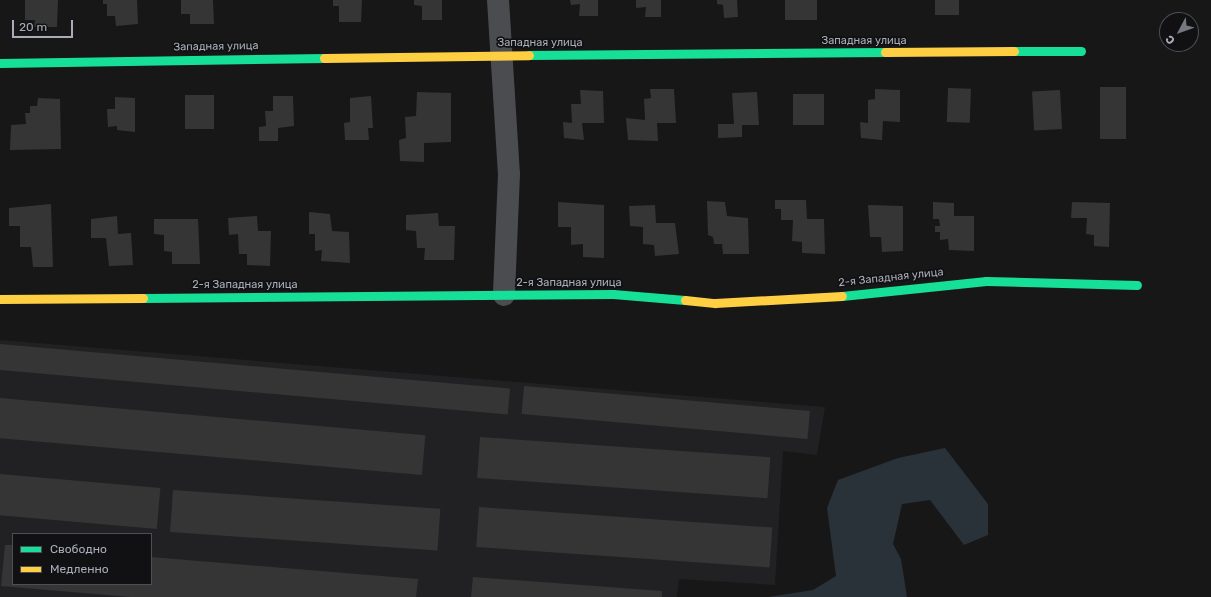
<!DOCTYPE html>
<html>
<head>
<meta charset="utf-8">
<style>
  body { margin:0 }
  #map { position:relative; width:1211px; height:597px; overflow:hidden; background:#171717; font-family:Rubik,sans-serif }
  div>[style] { position:absolute }
  .built>* { inset:0; background:#212123 }
  .water>* { inset:0; background:#2a3239 }
  .building>* { inset:0; background:#353536; transform-origin:0 0 }
  .street>* { height:22px; margin:-11px; padding:0 11px; transform-origin:11px; border-radius:11px; background:#4b4c50 }
  .fast>* { height:9px; margin:-4.5px; padding:0 4.5px; transform-origin:4.5px; border-radius:4.5px; background:#16e098 }
  .slow>* { height:9px; margin:-4.5px; padding:0 4.5px; transform-origin:4.5px; border-radius:4.5px; background:#ffcf43 }
  span { translate:-50% -50%; white-space:nowrap; text-align:center; line-height:1.15; -webkit-text-stroke:3.5px #111113; paint-order:stroke }
  .street-label { font-size:11px; color:#a8adb8 }
  .legend { position:absolute; left:12px; top:533px; width:140px; height:52px; box-sizing:border-box; background:#111113; border:1px solid #4d4f55; margin:0; padding:5px 7px; list-style:none; font-size:12px; color:#a8adb8 }
  .legend li { display:flex; align-items:center; gap:8px; height:20px }
  .legend b { width:20px; border:1px solid #4d4f55 }
  .north { position:absolute; left:1159px; top:12px; width:40px; height:40px; box-sizing:border-box; background:#111113; border:1px solid #4d4f55; border-radius:50%; rotate:229deg; font-size:11px; font-weight:700; line-height:16px; text-align:center; color:#a8adb8 }
  .north::after { content:''; display:block; margin:auto; width:14px; height:18px; background:#757880; clip-path:polygon(50% 0,100% 100%,50% 72%,0 100%) }
  .scale { position:absolute; left:12px; top:20px; width:61px; height:18px; box-sizing:border-box; border:2px solid #a8adb8; border-top:0; padding-left:5px; font-size:12px; line-height:14px; white-space:nowrap; color:#a8adb8; -webkit-text-stroke:3px #111113; paint-order:stroke }
</style>
</head>
<body>
<div id="map">
  <div class="built">
    <div style="clip-path:polygon(evenodd,0 340px,825px 407px,817px 455px,783px 451px,775px 585px,679px 579px,677px 597px,0 597px,0 340px,13px 534px,151px 534px,151px 584px,13px 584px,13px 534px)"></div>
  </div>
  <div class="water">
    <div style="clip-path:polygon(945px 448px,988px 504px,988px 535px,964px 545px,930px 500px,902px 504px,893px 544px,901px 559px,907px 597px,768px 597px,813px 590px,836px 576px,827px 508px,838px 480px,898px 458px)"></div>
  </div>
  <div class="building">
    <div style="clip-path:polygon(25px 0,58px 0,57px 27px,34px 27px,35px 20px,25px 20px)"></div>
    <div style="clip-path:polygon(103px 0,137px 0,138px 24px,116px 26px,115px 16px,107px 16px,107px 4px,103px 4px)"></div>
    <div style="clip-path:polygon(181px 0,213px 0,214px 24px,190px 24px,190px 14px,181px 14px)"></div>
    <div style="clip-path:polygon(333px 0,362px 0,361px 22px,339px 22px,339px 6px,333px 6px)"></div>
    <div style="clip-path:polygon(414px 0,442px 0,442px 20px,422px 20px,422px 6px,414px 5px)"></div>
    <div style="clip-path:polygon(570px 0,598px 0,598px 16px,579px 16px,580px 4px,571px 5px)"></div>
    <div style="clip-path:polygon(636px 0,661px 0,661px 17px,645px 17px,646px 7px,636px 8px)"></div>
    <div style="clip-path:polygon(717px 0,737px 0,738px 17px,724px 18px,723px 5px,717px 4px)"></div>
    <div style="left:785px;top:0;width:32px;height:20px"></div>
    <div style="left:935px;top:0;width:24px;height:15px"></div>
    <div style="left:1100px;top:87px;width:26px;height:52px"></div>
    <div style="left:948px;top:88px;width:23px;height:34px;rotate:2deg"></div>
    <div style="clip-path:polygon(650px 89px,674px 89px,676px 123px,657px 123px,658px 141px,628px 140px,626px 118px,645px 120px,644px 99px,651px 98px)"></div>
    <div style="clip-path:polygon(875px 89px,900px 90px,900px 122px,883px 121px,882px 140px,861px 138px,860px 122px,868px 123px,868px 100px,875px 99px)"></div>
    <div style="clip-path:polygon(580px 90px,603px 91px,604px 123px,582px 123px,584px 140px,564px 138px,563px 122px,572px 123px,571px 104px,581px 104px)"></div>
    <div style="left:1060px;top:90px;width:39px;height:28px;rotate:87deg"></div>
    <div style="clip-path:polygon(417px 92px,451px 93px,451px 142px,424px 143px,424px 162px,400px 161px,399px 140px,406px 138px,405px 117px,416px 116px)"></div>
    <div style="clip-path:polygon(757px 92px,759px 125px,742px 125px,742px 137px,718px 138px,718px 124px,734px 124px,732px 93px)"></div>
    <div style="left:793px;top:94px;width:31px;height:31px"></div>
    <div style="left:214px;top:95px;width:34px;height:29px;rotate:90deg"></div>
    <div style="clip-path:polygon(273px 96px,293px 96px,294px 126px,278px 128px,278px 141px,259px 141px,259px 127px,266px 126px,265px 111px,273px 111px)"></div>
    <div style="clip-path:polygon(371px 96px,373px 128px,368px 128px,369px 140px,345px 140px,344px 123px,350px 122px,350px 98px)"></div>
    <div style="clip-path:polygon(115px 97px,135px 98px,135px 132px,117px 130px,117px 126px,108px 127px,107px 109px,115px 109px)"></div>
    <div style="clip-path:polygon(38px 98px,60px 99px,61px 149px,10px 150px,11px 125px,26px 124px,25px 113px,30px 113px,30px 106px,37px 106px)"></div>
    <div style="clip-path:polygon(775px 200px,806px 200px,807px 219px,824px 219px,825px 254px,802px 253px,802px 242px,792px 241px,793px 220px,781px 220px,781px 209px,775px 209px)"></div>
    <div style="clip-path:polygon(707px 201px,725px 202px,727px 216px,748px 218px,749px 254px,723px 254px,722px 244px,714px 244px,713px 237px,708px 235px)"></div>
    <div style="clip-path:polygon(558px 202px,604px 205px,604px 258px,583px 257px,583px 244px,571px 245px,571px 227px,558px 227px)"></div>
    <div style="clip-path:polygon(933px 202px,954px 203px,954px 216px,974px 216px,974px 251px,949px 250px,948px 239px,940px 240px,940px 232px,935px 232px,935px 226px,940px 226px,939px 219px,933px 219px)"></div>
    <div style="clip-path:polygon(1072px 202px,1110px 203px,1109px 247px,1094px 246px,1094px 235px,1086px 234px,1087px 218px,1071px 218px)"></div>
    <div style="clip-path:polygon(51px 204px,53px 267px,33px 267px,31px 247px,20px 247px,20px 226px,9px 226px,9px 208px)"></div>
    <div style="clip-path:polygon(655px 205px,656px 223px,675px 223px,679px 254px,655px 256px,654px 245px,643px 244px,643px 227px,630px 226px,629px 206px)"></div>
    <div style="clip-path:polygon(868px 205px,903px 206px,903px 251px,882px 252px,881px 237px,870px 237px)"></div>
    <div style="clip-path:polygon(309px 212px,330px 214px,332px 231px,349px 232px,350px 263px,321px 261px,322px 250px,315px 251px,315px 234px,309px 234px)"></div>
    <div style="clip-path:polygon(438px 213px,439px 226px,455px 226px,454px 260px,424px 260px,425px 248px,417px 248px,416px 231px,406px 230px,406px 215px)"></div>
    <div style="clip-path:polygon(117px 216px,118px 234px,131px 233px,133px 265px,109px 266px,106px 238px,91px 238px,91px 219px)"></div>
    <div style="clip-path:polygon(257px 216px,258px 231px,271px 231px,270px 266px,247px 265px,247px 254px,239px 254px,238px 234px,229px 235px,228px 218px)"></div>
    <div style="clip-path:polygon(154px 219px,198px 219px,200px 264px,172px 264px,172px 252px,164px 251px,164px 235px,154px 234px)"></div>
    <div style="left:0;top:344px;width:512px;height:26px;rotate:5deg"></div>
    <div style="left:524px;top:386px;width:287px;height:28px;rotate:5deg"></div>
    <div style="left:0;top:398px;width:427px;height:40px;rotate:5deg"></div>
    <div style="left:480px;top:437px;width:291px;height:41px;rotate:4deg"></div>
    <div style="left:0;top:474px;width:161px;height:41px;rotate:5deg"></div>
    <div style="left:173px;top:490px;width:268px;height:42px;rotate:4deg"></div>
    <div style="left:479px;top:507px;width:294px;height:40px;rotate:4deg"></div>
    <div style="clip-path:polygon(5px 545px,13px 545px,13px 584px,151px 584px,151px 557px,418px 579px,416px 597px,130px 597px,1px 586px)"></div>
    <div style="clip-path:polygon(473px 577px,662px 591px,662px 597px,471px 597px)"></div>
  </div>
  <div class="street">
    <div style="left:498px;top:0;width:174px;rotate:86.4deg"></div>
    <div style="left:509px;top:174px;width:121px;rotate:92.4deg"></div>
  </div>
  <div class="fast">
    <div style="left:1014px;top:51px;width:67px"></div>
    <div style="left:529px;top:55px;width:356px;rotate:-0.5deg"></div>
    <div style="left:0;top:63px;width:324px;rotate:-0.9deg"></div>
    <div style="left:842px;top:296px;width:145px;rotate:-5.9deg"></div>
    <div style="left:986px;top:281px;width:151px;rotate:1.5deg"></div>
    <div style="left:143px;top:298px;width:470px;rotate:-0.5deg"></div>
    <div style="left:613px;top:294px;width:72px;rotate:4.8deg"></div>
  </div>
  <div class="slow">
    <div style="left:885px;top:52px;width:129px;rotate:-0.4deg"></div>
    <div style="left:324px;top:58px;width:205px;rotate:-0.8deg"></div>
    <div style="left:0;top:299px;width:143px;rotate:-0.4deg"></div>
    <div style="left:685px;top:300px;width:30px;rotate:6deg"></div>
    <div style="left:715px;top:303px;width:127px;rotate:-3.2deg"></div>
  </div>
  <div class="street-label">
    <span style="left:864px;top:41px">Западная улица</span>
    <span style="left:540px;top:43px">Западная улица</span>
    <span style="left:216px;top:47px;rotate:-1deg">Западная улица</span>
    <span style="left:891px;top:278px;rotate:-6deg">2-я Западная улица</span>
    <span style="left:569px;top:283px">2-я Западная улица</span>
    <span style="left:245px;top:285px">2-я Западная улица</span>
  </div>
  <ul class="legend">
  <li><b style="height:5px;background:#16e098"></b>Свободно</li>
  <li><b style="height:5px;background:#ffcf43"></b>Медленно</li>
  </ul>
  <div class="north">С</div>
  <div class="scale">20 m</div>
</div>
</body>
</html>
